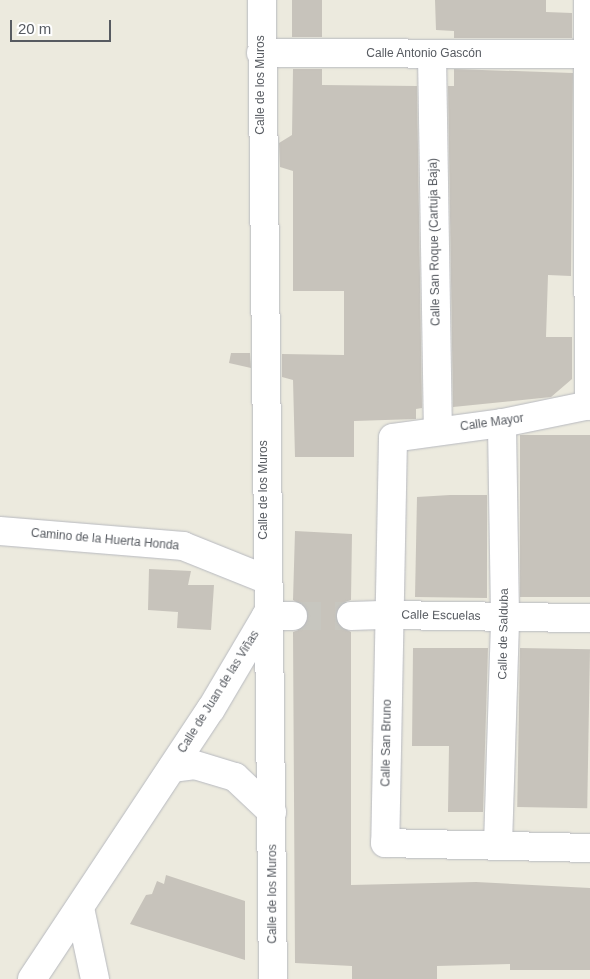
<!DOCTYPE html>
<html>
<head>
<meta charset="utf-8">
<style>
  body { margin:0 }
  #map { position:relative; width:590px; height:979px; overflow:hidden; background:#eceade; font-family:Arial,sans-serif }
  div>[style] { position:absolute }
  .building>* { inset:0; background:#c7c3bb; transform-origin:0 0 }
  .pedestrian-tunnel>* { height:28px; margin-top:-14px; transform-origin:0; background:repeating-linear-gradient(90deg,#c7c6bf 0 28px,transparent 0 42px) }
  .roads { filter:drop-shadow(0 0 1px #b7b9bf) drop-shadow(0 0 1px #b7b9bf) }
  .pedestrian>* { height:28px; margin:-14px; padding:0 14px; transform-origin:14px; border-radius:14px; background:#fff }
  .minor>* { height:28px; margin:-14px; padding:0 14px; transform-origin:14px; border-radius:14px; background:#fff }
  span { translate:-50% -50%; white-space:nowrap; text-align:center; line-height:1.15; -webkit-text-stroke:4.5px #fff; paint-order:stroke }
  .street-label { font-size:12px; color:#575b61 }
  .scale { position:absolute; left:10px; top:20px; width:101px; height:22px; box-sizing:border-box; border:2px solid #575b61; border-top:0; padding-left:6px; font-size:15px; line-height:18px; white-space:nowrap; color:#575b61; -webkit-text-stroke:4px #fff; paint-order:stroke }
</style>
</head>
<body>
<div id="map">
  <div class="building">
    <div style="left:292px;top:0;width:30px;height:37px"></div>
    <div style="clip-path:polygon(435px 0,546px 0,546px 12px,572px 13px,572px 38px,454px 38px,454px 31px,436px 30px)"></div>
    <div style="clip-path:polygon(293px 69px,322px 69px,322px 85px,417px 86px,422px 408px,416px 409px,416px 419px,354px 421px,354px 457px,295px 457px,293px 380px,282px 377px,282px 354px,344px 355px,344px 291px,293px 291px,293px 171px,280px 167px,279px 143px,292px 135px)"></div>
    <div style="clip-path:polygon(454px 69px,573px 73px,571px 276px,548px 275px,546px 337px,572px 337px,572px 379px,551px 397px,453px 407px,448px 86px,454px 86px)"></div>
    <div style="clip-path:polygon(231px 353px,250px 353px,251px 368px,229px 363px)"></div>
    <div style="left:520px;top:435px;width:70px;height:162px"></div>
    <div style="clip-path:polygon(450px 495px,487px 495px,487px 598px,415px 597px,417px 497px)"></div>
    <div style="clip-path:polygon(295px 531px,352px 534px,351px 600px,342px 603px,335px 616px,338px 625px,351px 632px,351px 885px,476px 882px,590px 888px,590px 970px,510px 970px,510px 964px,437px 966px,437px 979px,352px 979px,352px 966px,295px 963px,293px 632px,301px 629px,309px 616px,306px 608px,293px 600px)"></div>
    <div style="clip-path:polygon(149px 569px,191px 571px,188px 585px,214px 585px,211px 630px,177px 628px,178px 612px,148px 610px)"></div>
    <div style="clip-path:polygon(413px 648px,488px 648px,483px 812px,448px 812px,449px 746px,412px 746px)"></div>
    <div style="left:520px;top:648px;width:70px;height:159px;rotate:1deg"></div>
    <div style="clip-path:polygon(166px 875px,245px 901px,245px 960px,130px 924px,146px 895px,152px 894px,157px 881px,164px 884px)"></div>
  </div>
  <div class="pedestrian-tunnel">
    <div style="left:293px;top:616px;width:58px"></div>
  </div>
  <div class="roads">
    <div class="pedestrian">
      <div style="left:266px;top:616px;width:27px"></div>
      <div style="left:351px;top:616px;width:38px;rotate:-2deg"></div>
    </div>
    <div class="minor">
      <div style="left:262px;top:0;width:979px;rotate:89.36deg"></div>
      <div style="left:588px;top:0;width:406px;rotate:89.9deg"></div>
      <div style="left:261px;top:53px;width:327px;rotate:0.2deg"></div>
      <div style="left:432px;top:55px;width:374px;rotate:89.1deg"></div>
      <div style="left:590px;top:405px;width:90px;rotate:168.4deg"></div>
      <div style="left:502px;top:423px;width:110px;rotate:172.2deg"></div>
      <div style="left:393px;top:438px;width:405px;rotate:91.1deg"></div>
      <div style="left:385px;top:843px;width:205px;rotate:1.4deg"></div>
      <div style="left:0;top:531px;width:184px;rotate:4.7deg"></div>
      <div style="left:183px;top:546px;width:88px;rotate:21.9deg"></div>
      <div style="left:389px;top:615px;width:201px;rotate:0.9deg"></div>
      <div style="left:172px;top:768px;width:23px;rotate:-7deg"></div>
      <div style="left:195px;top:765px;width:42px;rotate:16.7deg"></div>
      <div style="left:235px;top:777px;width:51px;rotate:43.4deg"></div>
      <div style="left:498px;top:845px;width:228px;rotate:-88.2deg"></div>
      <div style="left:505px;top:617px;width:194px;rotate:-90.9deg"></div>
      <div style="left:80px;top:908px;width:73px;rotate:78.1deg"></div>
      <div style="left:32px;top:979px;width:324px;rotate:-56.5deg"></div>
      <div style="left:211px;top:709px;width:108px;rotate:-59.4deg"></div>
    </div>
  </div>
  <div class="street-label">
    <span style="left:424px;top:54px">Calle Antonio Gascón</span>
    <span style="left:261px;top:85px;rotate:-90deg">Calle de los Muros</span>
    <span style="left:435px;top:242px;rotate:-91deg">Calle San Roque (Cartuja Baja)</span>
    <span style="left:492px;top:423px;rotate:-8deg">Calle Mayor</span>
    <span style="left:264px;top:490px;rotate:-90deg">Calle de los Muros</span>
    <span style="left:105px;top:540px;rotate:5deg">Camino de la Huerta Honda</span>
    <span style="left:441px;top:616px;rotate:1deg">Calle Escuelas</span>
    <span style="left:504px;top:634px;rotate:-89deg">Calle de Salduba</span>
    <span style="left:219px;top:692px;rotate:-58deg">Calle de Juan de las Viñas</span>
    <span style="left:387px;top:743px;rotate:-89deg">Calle San Bruno</span>
    <span style="left:273px;top:894px;rotate:-90deg">Calle de los Muros</span>
  </div>
  <div class="scale">20 m</div>
</div>
</body>
</html>
